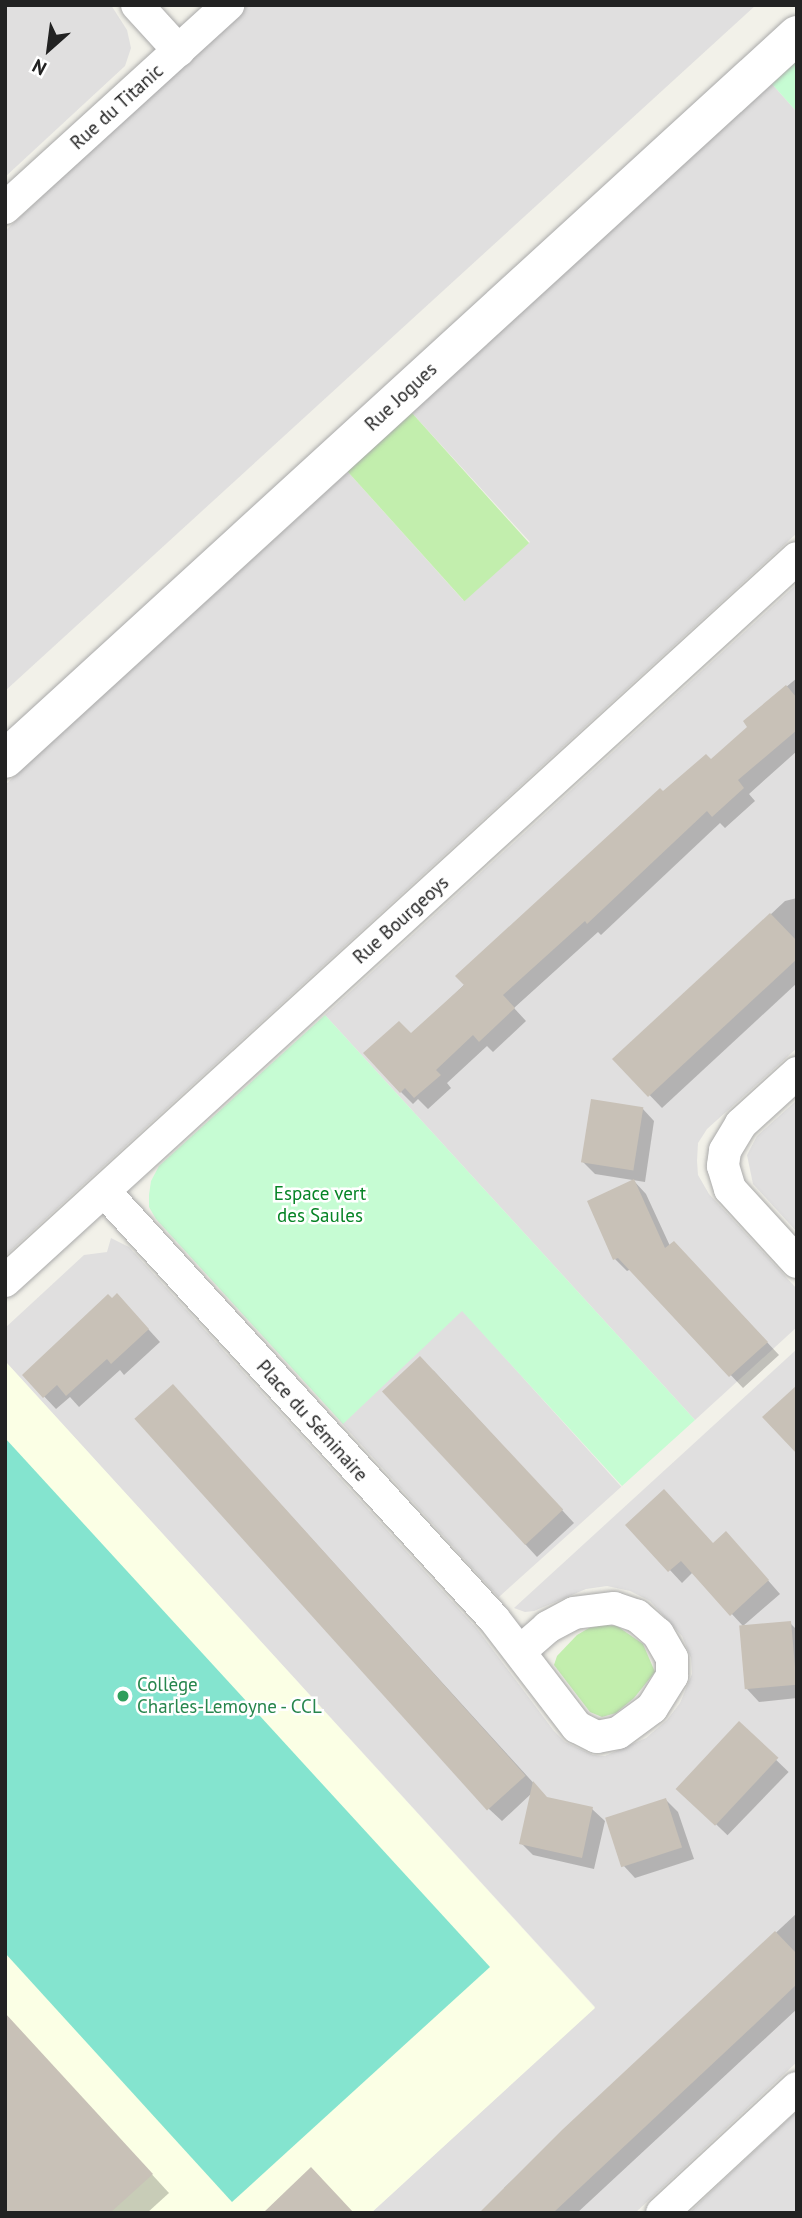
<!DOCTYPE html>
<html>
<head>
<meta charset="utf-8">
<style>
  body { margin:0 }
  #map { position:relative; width:802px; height:2218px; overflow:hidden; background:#f2f1e9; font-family:"PT Sans",sans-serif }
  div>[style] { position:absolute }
  .residential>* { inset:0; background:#e0dfdf; transform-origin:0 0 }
  .education>* { inset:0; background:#fbffe5 }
  .grass>* { inset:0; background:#c2eead; transform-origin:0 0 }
  .park>* { inset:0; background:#c6fcd3 }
  .pitch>* { inset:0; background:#84e4cf }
  .shadow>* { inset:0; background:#0003; transform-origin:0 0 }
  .building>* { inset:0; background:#c8c1b7; transform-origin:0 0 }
  .roads { filter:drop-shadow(0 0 2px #a9a9a9) drop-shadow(0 0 2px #a9a9a9) }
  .minor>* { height:32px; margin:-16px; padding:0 16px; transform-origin:16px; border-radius:16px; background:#fff }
  .tertiary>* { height:38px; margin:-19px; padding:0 19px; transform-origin:19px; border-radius:19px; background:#fff }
  .dots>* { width:19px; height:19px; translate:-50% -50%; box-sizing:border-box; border:4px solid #fff; border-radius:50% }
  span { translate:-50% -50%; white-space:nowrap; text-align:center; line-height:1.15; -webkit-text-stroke:5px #fff; paint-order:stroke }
  .street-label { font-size:19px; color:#222 }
  .park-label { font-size:19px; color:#078426 }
  .leisure-label { font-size:19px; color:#27864d }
  .left { translate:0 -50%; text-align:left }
  .frame { position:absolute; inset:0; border:7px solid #222; pointer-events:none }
  .north { position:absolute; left:14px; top:14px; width:70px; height:70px; -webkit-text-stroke:5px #fff; paint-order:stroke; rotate:208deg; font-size:19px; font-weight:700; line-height:28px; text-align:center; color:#222 }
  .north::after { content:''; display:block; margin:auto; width:24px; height:32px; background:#222; clip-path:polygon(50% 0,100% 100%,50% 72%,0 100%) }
</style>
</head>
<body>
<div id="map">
  <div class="residential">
    <div style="clip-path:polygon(5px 5px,111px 5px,127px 30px,131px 48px,125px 66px,5px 177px)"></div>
    <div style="clip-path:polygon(248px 5px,756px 5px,5px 691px,5px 231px)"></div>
    <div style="clip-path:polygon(772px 84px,797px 112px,797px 533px,5px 1256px,5px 785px,348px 472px,463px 600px,530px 542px,412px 413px)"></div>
    <div style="clip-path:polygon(797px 584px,797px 1048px,707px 1129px,698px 1143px,697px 1161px,698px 1175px,709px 1194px,797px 1289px,797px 1327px,695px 1420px,325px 1015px)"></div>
    <div style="clip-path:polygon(797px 1100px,797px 1232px,753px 1184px,747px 1155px,757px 1136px)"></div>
    <div style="clip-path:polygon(111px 1238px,129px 1247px,478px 1630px,554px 1731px,565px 1742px,593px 1755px,605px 1756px,646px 1738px,667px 1720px,680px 1703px,692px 1674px,691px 1658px,682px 1636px,650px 1601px,630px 1591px,607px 1586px,586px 1589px,534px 1611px,525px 1612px,514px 1608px,797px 1349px,797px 2062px,635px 2213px,371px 2213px,595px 2007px,5px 1361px,5px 1328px,84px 1255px,107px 1252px)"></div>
    <div style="left:462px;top:1310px;width:238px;height:165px;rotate:48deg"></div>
    <div style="clip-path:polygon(797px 2111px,797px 2213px,689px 2213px,715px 2188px)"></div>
  </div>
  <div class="education">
    <div style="clip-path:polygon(5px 1361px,595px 2008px,371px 2213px,5px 2213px)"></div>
  </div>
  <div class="grass">
    <div style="left:412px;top:413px;width:175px;height:87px;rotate:48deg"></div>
    <div style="clip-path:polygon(604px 1625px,617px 1626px,643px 1644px,655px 1672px,634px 1698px,616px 1713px,602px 1717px,590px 1712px,554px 1665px,557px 1656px,577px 1635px,589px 1628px)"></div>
  </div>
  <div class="park">
    <div style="clip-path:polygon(797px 61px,797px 112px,772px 84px)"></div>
    <div style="clip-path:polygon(325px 1015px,695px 1420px,622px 1486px,462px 1311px,343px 1424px,156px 1219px,149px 1207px,149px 1195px,151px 1181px,159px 1166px)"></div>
  </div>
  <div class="pitch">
    <div style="clip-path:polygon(5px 1438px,490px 1967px,232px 2202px,5px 1953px)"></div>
  </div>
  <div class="shadow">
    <div style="clip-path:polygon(797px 678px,797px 751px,749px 794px,755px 801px,725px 828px,720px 823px,601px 935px,598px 932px,514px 1008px,526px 1021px,493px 1052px,487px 1046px,447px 1083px,451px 1088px,428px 1109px,418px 1099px,413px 1104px,401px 1092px,411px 1036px,663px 793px,711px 761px,750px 727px,745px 721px)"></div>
    <div style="clip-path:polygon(797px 898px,797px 983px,662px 1108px,615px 1059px,785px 901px)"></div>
    <div style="clip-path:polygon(642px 1108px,654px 1121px,645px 1182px,595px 1174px,583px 1162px)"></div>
    <div style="clip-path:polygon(634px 1181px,646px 1194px,670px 1246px,686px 1255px,779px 1355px,743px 1388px,631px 1269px,627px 1271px,615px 1259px)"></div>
    <div style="clip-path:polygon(129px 1308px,160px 1342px,124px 1375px,120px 1370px,79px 1407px,70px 1397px,56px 1409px,24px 1375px)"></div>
    <div style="clip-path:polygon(433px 1370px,574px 1523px,537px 1557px,525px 1544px)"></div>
    <div style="clip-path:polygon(185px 1399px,548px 1799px,592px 1809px,605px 1821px,594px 1869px,533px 1855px,521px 1843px,532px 1793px,502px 1821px,489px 1809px)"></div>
    <div style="clip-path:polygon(628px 1525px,713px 1545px,738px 1546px,780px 1594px,743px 1626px,693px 1572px,682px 1583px)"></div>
    <div style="clip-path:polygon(790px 1623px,797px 1630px,797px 1698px,759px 1702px,747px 1689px)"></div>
    <div style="left:739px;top:1724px;width:69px;height:88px;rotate:44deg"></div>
    <div style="clip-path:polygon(666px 1800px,678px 1812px,694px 1859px,635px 1878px,623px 1865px)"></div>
    <div style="clip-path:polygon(797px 1913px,797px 2009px,577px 2213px,482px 2213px,506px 2191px,504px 2188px)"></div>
    <div style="clip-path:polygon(5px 2014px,169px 2193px,147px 2213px,5px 2213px)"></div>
  </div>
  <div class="building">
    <div style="clip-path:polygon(786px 685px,797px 698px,797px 730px,738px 780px,744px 788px,712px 817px,707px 811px,587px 924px,585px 921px,503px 995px,515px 1008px,479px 1042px,473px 1035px,436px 1070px,441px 1075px,414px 1098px,405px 1088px,400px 1093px,363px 1053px,399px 1021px,411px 1033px,464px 985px,455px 976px,660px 788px,663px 791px,706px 754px,711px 759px,747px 727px,743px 721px)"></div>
    <div style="clip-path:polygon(770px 913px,797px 941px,797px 959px,648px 1097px,612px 1059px)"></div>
    <div style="left:591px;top:1099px;width:53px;height:64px;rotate:9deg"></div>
    <div style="clip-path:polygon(634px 1179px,665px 1248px,674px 1241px,768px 1342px,729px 1377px,618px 1258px,613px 1260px,587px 1201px)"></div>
    <div style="clip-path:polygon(117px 1293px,149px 1329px,111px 1364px,107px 1359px,66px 1396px,57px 1385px,43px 1398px,22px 1375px,108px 1294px,112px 1298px)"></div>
    <div style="left:420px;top:1356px;width:210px;height:52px;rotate:47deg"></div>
    <div style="left:173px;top:1384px;width:527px;height:52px;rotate:48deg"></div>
    <div style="clip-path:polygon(797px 1385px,797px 1454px,762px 1417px)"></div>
    <div style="clip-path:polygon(664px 1489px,713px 1543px,726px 1531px,769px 1580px,730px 1616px,681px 1561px,668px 1572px,625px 1525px)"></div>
    <div style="left:791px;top:1621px;width:64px;height:52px;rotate:85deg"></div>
    <div style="left:739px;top:1721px;width:54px;height:93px;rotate:43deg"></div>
    <div style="clip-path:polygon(533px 1781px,547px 1797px,593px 1807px,582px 1858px,519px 1844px)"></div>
    <div style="left:666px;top:1798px;width:52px;height:64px;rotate:72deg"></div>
    <div style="clip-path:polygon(775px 1931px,797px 1954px,797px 1984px,753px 2026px,553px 2213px,479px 2213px,562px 2130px)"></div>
    <div style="clip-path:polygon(5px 2013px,153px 2174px,110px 2213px,5px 2213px)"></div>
    <div style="clip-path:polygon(311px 2167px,354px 2213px,263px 2213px,288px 2189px)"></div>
  </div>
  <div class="roads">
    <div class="minor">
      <div style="left:137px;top:5px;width:62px;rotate:47.6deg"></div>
      <div style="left:5px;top:208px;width:302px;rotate:-42.3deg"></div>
      <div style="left:797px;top:1073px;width:76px;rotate:137.7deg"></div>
      <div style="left:741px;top:1124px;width:31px;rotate:121deg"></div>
      <div style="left:725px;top:1151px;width:15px;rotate:98deg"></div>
      <div style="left:723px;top:1166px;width:24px;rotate:73deg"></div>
      <div style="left:730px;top:1189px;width:99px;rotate:47.5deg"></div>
      <div style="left:104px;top:1191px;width:579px;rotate:47.66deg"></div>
      <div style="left:494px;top:1619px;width:136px;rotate:52.5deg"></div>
      <div style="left:577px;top:1727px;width:22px;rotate:27deg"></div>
      <div style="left:597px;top:1737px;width:21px;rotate:-11deg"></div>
      <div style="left:618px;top:1733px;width:42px;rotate:-36.3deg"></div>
      <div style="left:652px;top:1708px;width:38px;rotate:-58deg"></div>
      <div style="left:672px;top:1676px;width:18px;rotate:-90deg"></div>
      <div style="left:672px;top:1658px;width:28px;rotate:-120deg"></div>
      <div style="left:658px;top:1634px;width:28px;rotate:-139deg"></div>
      <div style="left:637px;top:1616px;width:24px;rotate:-161deg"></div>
      <div style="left:614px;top:1608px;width:40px;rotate:172.9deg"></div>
      <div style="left:574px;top:1613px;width:30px;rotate:152deg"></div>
      <div style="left:548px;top:1627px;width:37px;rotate:139deg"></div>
      <div style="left:5px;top:1281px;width:1072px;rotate:-42.39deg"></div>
      <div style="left:662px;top:2213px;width:184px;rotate:-42.8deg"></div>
    </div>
    <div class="tertiary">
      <div style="left:5px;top:759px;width:1073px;rotate:-42.43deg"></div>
    </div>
  </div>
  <div class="dots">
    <div style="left:123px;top:1696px;background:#2e9e5b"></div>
  </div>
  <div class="street-label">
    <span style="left:117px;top:107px;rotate:-42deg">Rue du Titanic</span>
    <span style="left:401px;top:397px;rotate:-43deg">Rue Jogues</span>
    <span style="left:401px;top:920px;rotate:-42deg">Rue Bourgeoys</span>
    <span style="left:312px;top:1421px;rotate:48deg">Place du Séminaire</span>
  </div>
  <div class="park-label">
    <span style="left:320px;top:1205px">Espace vert<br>des Saules</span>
  </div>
  <div class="leisure-label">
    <span class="left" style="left:137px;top:1696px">Collège<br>Charles-Lemoyne - CCL</span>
  </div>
  <div class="frame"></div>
  <div class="north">N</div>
</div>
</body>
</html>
